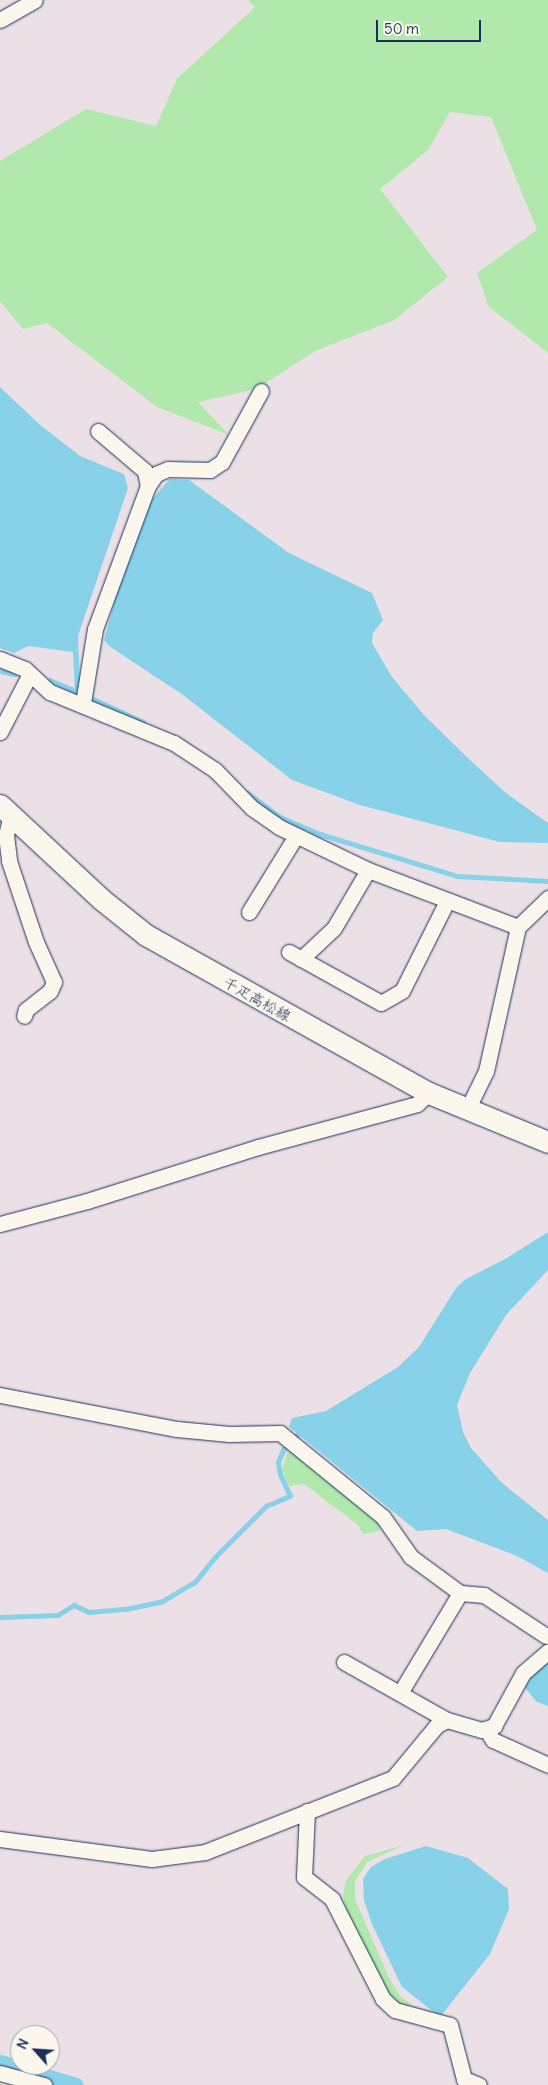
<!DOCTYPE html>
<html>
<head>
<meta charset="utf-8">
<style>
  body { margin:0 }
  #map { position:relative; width:548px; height:2085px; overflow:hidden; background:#ebe0e5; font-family:Delius,"Klee One",sans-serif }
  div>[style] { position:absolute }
  .green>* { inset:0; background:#b1e9ac }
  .water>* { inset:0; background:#88d2e9 }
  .stream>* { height:4.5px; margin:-2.25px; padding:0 2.25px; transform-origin:2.25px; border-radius:2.25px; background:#88d2e9 }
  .canal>* { height:15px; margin:-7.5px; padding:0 7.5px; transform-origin:7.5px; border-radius:7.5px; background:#88d2e9 }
  .roads { filter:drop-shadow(0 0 1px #1b2f5e) drop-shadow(0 0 1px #1b2f5e) }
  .minor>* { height:15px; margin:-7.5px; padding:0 7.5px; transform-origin:7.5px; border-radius:7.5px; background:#fbf7ec }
  .secondary>* { height:21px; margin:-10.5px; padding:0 10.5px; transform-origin:10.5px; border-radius:10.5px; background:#fbf7ec }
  span { translate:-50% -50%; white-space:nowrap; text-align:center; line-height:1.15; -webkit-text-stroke:4px #fbf7ec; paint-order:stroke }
  .street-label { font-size:15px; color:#1b2f5e }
  .north { position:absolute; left:10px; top:2025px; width:50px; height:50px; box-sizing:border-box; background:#fbf7ec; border:1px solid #a1a7b3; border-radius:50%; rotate:296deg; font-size:14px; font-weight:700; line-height:20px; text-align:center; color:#1b2f5e }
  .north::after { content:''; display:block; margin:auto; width:18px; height:22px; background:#1b2f5e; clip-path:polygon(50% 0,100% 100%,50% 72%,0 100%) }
  .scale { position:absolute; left:376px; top:20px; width:105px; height:22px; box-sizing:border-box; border:2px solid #1b2f5e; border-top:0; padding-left:6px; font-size:15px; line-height:18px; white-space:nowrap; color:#1b2f5e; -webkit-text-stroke:4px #fbf7ec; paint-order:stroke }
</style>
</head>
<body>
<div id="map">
  <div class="green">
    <div style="clip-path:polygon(248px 0,548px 0,548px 353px,489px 307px,477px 273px,537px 230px,491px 117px,450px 112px,428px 150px,380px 189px,448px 277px,394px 320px,315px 351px,256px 389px,198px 402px,229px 435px,157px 407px,47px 323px,23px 329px,0 301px,0 161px,86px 109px,156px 126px,177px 79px,255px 7px)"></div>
    <div style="clip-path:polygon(288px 1449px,378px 1521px,380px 1531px,363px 1534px,357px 1524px,304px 1484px,289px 1486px,282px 1470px)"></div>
    <div style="clip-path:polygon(404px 1845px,367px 1862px,355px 1881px,355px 1899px,389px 1978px,400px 1996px,424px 2014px,407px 2009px,390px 1997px,347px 1920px,343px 1895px,346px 1880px,365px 1856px)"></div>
  </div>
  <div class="water">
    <div style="clip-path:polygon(0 387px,39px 424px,80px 456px,124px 474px,128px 488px,78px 636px,80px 691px,75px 695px,73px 652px,28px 646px,14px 653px,0 648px)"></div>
    <div style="clip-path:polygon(170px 479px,189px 480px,289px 553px,372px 593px,383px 620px,373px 633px,372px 643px,392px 677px,424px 715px,471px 761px,506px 793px,548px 823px,548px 843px,500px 842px,360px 805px,292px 780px,183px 695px,109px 646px,104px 640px,119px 585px,152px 499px)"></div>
    <div style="clip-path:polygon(548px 1232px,548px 1270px,506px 1315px,470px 1373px,457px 1405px,463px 1432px,471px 1448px,501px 1482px,548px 1520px,548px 1573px,517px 1556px,446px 1529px,417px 1531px,289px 1427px,292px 1418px,326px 1411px,398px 1367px,419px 1347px,456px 1288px,466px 1279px,507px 1258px)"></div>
    <div style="clip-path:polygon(548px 1661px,548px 1706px,537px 1702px,525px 1688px,533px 1674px)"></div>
    <div style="clip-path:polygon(426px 1846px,468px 1858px,508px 1889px,509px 1909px,490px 1954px,440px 2017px,402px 1987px,372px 1924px,364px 1900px,363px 1879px,371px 1867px,385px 1859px)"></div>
  </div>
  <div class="stream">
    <div style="left:0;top:671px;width:15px;rotate:11deg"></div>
    <div style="left:50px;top:680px;width:30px;rotate:23deg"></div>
    <div style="left:89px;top:697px;width:60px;rotate:24.8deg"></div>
    <div style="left:248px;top:793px;width:38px;rotate:37deg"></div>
    <div style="left:278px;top:816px;width:46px;rotate:23.2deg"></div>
    <div style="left:320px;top:834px;width:143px;rotate:17deg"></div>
    <div style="left:457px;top:876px;width:91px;rotate:3.1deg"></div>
    <div style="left:0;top:1617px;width:58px;rotate:-2deg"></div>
    <div style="left:58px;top:1615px;width:19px;rotate:-32deg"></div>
    <div style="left:74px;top:1605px;width:17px;rotate:25deg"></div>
    <div style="left:89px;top:1612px;width:37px;rotate:-5deg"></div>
    <div style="left:126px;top:1609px;width:38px;rotate:-12deg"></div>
    <div style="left:163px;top:1601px;width:37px;rotate:-31deg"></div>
    <div style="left:195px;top:1582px;width:32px;rotate:-51deg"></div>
    <div style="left:215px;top:1557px;width:72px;rotate:-45deg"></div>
    <div style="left:266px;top:1506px;width:26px;rotate:-23deg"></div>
    <div style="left:290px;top:1496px;width:23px;rotate:-115deg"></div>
    <div style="left:280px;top:1475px;width:13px;rotate:-99deg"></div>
    <div style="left:278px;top:1462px;width:13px;rotate:-67deg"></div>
    <div style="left:283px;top:1450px;width:26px;rotate:-47deg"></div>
  </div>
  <div class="canal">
    <div style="left:0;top:2062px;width:79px;rotate:16.8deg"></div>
  </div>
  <div class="roads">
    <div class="minor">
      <div style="left:0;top:20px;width:40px;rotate:-29.7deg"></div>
      <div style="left:98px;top:431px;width:62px;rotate:40.4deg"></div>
      <div style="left:145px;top:471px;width:15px;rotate:79deg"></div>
      <div style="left:0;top:659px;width:27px;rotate:22deg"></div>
      <div style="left:25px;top:669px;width:34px;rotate:43deg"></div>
      <div style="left:50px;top:692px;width:134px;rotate:22.4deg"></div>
      <div style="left:174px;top:743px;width:49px;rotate:33.4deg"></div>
      <div style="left:215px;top:770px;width:53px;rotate:45.8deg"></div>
      <div style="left:252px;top:808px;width:33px;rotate:35deg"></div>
      <div style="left:279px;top:827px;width:99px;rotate:25.8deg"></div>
      <div style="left:368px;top:870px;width:160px;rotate:20.8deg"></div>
      <div style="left:518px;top:927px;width:148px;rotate:102.5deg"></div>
      <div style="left:486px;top:1071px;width:43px;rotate:116deg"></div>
      <div style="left:83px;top:703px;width:75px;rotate:-80.8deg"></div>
      <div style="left:95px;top:629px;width:153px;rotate:-69.7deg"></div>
      <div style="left:148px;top:486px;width:14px;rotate:-56deg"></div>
      <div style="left:156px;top:474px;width:13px;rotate:-23deg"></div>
      <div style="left:168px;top:469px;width:42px;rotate:1.4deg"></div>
      <div style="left:210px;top:470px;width:14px;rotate:-34deg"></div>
      <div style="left:222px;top:462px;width:81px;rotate:-61.2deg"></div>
      <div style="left:0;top:732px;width:65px;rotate:-62.7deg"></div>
      <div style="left:11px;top:815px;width:21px;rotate:104deg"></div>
      <div style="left:6px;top:835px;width:26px;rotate:83deg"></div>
      <div style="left:9px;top:861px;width:85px;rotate:71.6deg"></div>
      <div style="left:36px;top:942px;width:44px;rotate:65.8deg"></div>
      <div style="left:54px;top:982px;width:10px;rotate:114deg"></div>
      <div style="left:50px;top:991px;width:31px;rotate:142deg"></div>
      <div style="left:26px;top:1010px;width:6px;rotate:108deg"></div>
      <div style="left:249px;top:912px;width:89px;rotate:-58.3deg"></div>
      <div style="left:518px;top:927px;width:42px;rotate:-44deg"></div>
      <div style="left:289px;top:952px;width:105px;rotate:29deg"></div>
      <div style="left:381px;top:1003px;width:24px;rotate:-30deg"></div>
      <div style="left:402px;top:991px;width:101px;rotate:-63.4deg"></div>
      <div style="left:301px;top:959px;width:45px;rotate:-43.2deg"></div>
      <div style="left:334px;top:928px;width:67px;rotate:-59.6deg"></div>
      <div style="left:0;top:1224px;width:90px;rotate:-14.8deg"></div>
      <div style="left:87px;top:1201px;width:179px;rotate:-17.5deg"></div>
      <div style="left:258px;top:1147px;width:165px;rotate:-15.1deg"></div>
      <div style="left:417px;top:1104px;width:16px;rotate:-43deg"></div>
      <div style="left:0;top:1395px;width:180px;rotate:10.9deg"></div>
      <div style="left:177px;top:1429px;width:52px;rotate:5.5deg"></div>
      <div style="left:229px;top:1434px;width:51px;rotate:-1.1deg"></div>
      <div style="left:280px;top:1433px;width:133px;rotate:39.2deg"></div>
      <div style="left:383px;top:1517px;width:49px;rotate:55deg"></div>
      <div style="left:411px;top:1557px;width:61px;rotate:36.3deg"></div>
      <div style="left:344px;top:1662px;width:118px;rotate:29.4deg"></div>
      <div style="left:400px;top:1693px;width:117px;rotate:-59deg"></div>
      <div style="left:460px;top:1593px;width:24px;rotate:5deg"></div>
      <div style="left:484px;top:1595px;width:74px;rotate:33.5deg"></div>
      <div style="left:486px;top:1729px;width:13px;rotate:58deg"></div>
      <div style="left:493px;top:1740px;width:60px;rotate:24.4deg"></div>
      <div style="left:307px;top:1811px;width:66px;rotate:92.6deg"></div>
      <div style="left:304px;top:1877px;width:36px;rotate:38deg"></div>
      <div style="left:332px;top:1899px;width:112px;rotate:63deg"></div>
      <div style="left:383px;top:1999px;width:16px;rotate:43deg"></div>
      <div style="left:395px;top:2010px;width:57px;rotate:15.3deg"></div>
      <div style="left:450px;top:2025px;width:56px;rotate:75.5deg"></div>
      <div style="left:464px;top:2079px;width:16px;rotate:22deg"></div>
      <div style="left:0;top:1839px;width:153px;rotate:7.5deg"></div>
      <div style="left:152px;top:1859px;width:53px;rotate:-7.5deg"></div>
      <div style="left:205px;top:1852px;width:202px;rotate:-21.5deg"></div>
      <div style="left:393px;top:1778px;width:69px;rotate:-50.3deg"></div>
      <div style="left:437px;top:1725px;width:11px;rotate:-27deg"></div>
      <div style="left:447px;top:1720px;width:36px;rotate:16deg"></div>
      <div style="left:482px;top:1730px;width:13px;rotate:-18deg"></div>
      <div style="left:494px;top:1726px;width:60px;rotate:-61.3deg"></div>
      <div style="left:523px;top:1673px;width:33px;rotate:-41deg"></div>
      <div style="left:0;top:2073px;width:46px;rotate:15.3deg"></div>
    </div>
    <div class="secondary">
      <div style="left:0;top:805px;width:138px;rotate:42.9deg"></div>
      <div style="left:101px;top:899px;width:58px;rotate:38.7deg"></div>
      <div style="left:146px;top:935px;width:324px;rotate:29.2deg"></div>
      <div style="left:429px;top:1093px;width:129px;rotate:22.4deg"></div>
    </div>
  </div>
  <div class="street-label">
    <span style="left:257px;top:999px;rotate:29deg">千疋高松線</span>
  </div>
  <div class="north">N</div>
  <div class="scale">50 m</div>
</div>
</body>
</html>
